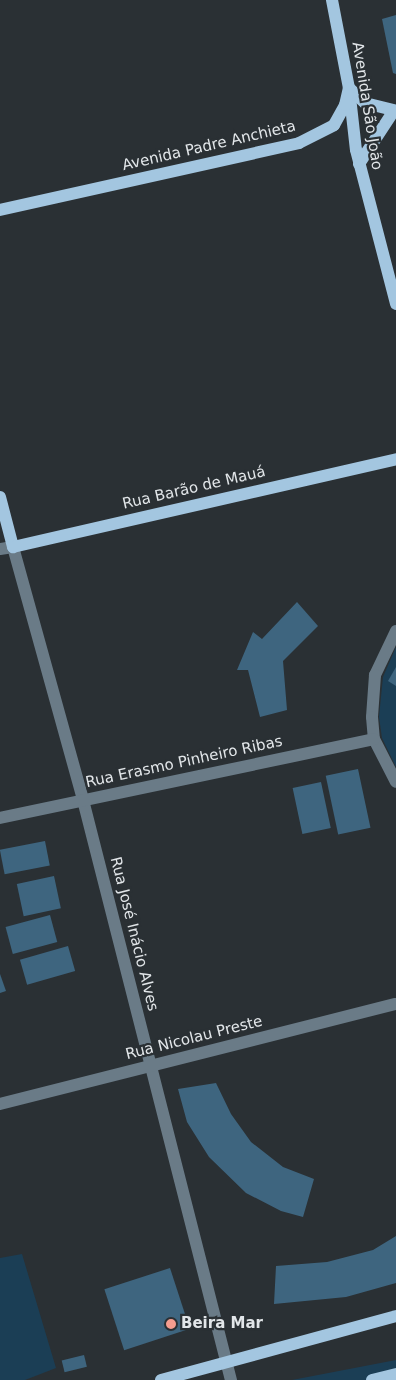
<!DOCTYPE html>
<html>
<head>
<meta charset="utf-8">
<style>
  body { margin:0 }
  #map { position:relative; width:396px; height:1380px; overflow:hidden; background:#2a3034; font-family:"DejaVu Sans",sans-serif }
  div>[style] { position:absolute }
  .green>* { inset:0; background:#1b3e55 }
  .building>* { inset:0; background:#3e657f; transform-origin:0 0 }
  .minor>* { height:12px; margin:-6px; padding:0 6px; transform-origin:6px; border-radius:6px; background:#6a7b87 }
  .major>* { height:12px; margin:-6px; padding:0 6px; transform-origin:6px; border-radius:6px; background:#a3c6e0 }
  .dots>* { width:14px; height:14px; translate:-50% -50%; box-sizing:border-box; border:2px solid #2a3034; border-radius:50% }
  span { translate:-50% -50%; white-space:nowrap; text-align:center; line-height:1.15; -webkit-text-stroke:4.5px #2a3034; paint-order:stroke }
  .street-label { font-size:15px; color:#e2e6e9 }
  .poi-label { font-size:15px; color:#e2e6e9; font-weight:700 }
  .left { translate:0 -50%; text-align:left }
</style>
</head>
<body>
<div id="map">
  <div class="green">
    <div style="clip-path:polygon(396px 647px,396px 767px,382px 738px,379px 717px,383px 677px)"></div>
    <div style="clip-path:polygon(22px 1254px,56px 1368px,25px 1380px,0 1380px,0 1258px)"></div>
    <div style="clip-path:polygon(396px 1360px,396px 1380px,292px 1380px)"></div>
  </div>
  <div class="building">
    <div style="clip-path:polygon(396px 15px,396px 74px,393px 73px,382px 19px)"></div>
    <div style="clip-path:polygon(297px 602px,318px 626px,283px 661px,287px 710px,260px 717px,248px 670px,237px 670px,253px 632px,262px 639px)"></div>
    <div style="clip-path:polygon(396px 667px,396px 686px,388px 681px)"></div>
    <div style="left:358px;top:769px;width:60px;height:33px;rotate:78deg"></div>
    <div style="left:321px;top:782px;width:47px;height:29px;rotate:78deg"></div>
    <div style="left:45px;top:841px;width:25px;height:46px;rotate:79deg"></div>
    <div style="left:54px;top:876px;width:33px;height:38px;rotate:78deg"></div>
    <div style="left:50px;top:915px;width:28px;height:46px;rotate:75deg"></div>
    <div style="left:68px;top:946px;width:26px;height:50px;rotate:74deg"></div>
    <div style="clip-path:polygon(0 974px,6px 991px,0 993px)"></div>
    <div style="clip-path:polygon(216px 1083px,231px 1114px,251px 1142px,283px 1167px,314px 1179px,303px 1217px,281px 1211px,246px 1193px,209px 1157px,187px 1122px,178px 1089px)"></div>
    <div style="clip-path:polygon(396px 1236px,396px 1283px,346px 1297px,274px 1304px,276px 1266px,327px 1262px,373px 1250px)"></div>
    <div style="left:170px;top:1268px;width:64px;height:69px;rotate:72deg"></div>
    <div style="left:84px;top:1355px;width:12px;height:23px;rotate:76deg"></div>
  </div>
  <div class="minor">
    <div style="left:0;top:549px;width:13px;rotate:-9deg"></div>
    <div style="left:13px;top:547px;width:263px;rotate:74.5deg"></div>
    <div style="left:83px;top:800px;width:599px;rotate:75.69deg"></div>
    <div style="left:396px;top:631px;width:49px;rotate:115.5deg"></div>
    <div style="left:375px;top:675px;width:42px;rotate:94.1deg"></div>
    <div style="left:372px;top:717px;width:22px;rotate:85deg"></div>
    <div style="left:374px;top:739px;width:48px;rotate:62.9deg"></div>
    <div style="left:0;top:818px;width:382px;rotate:-11.9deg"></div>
    <div style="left:0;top:1104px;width:408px;rotate:-14.2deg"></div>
  </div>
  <div class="major">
    <div style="left:332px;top:0;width:90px;rotate:79.1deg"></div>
    <div style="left:349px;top:88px;width:62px;rotate:83.6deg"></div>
    <div style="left:356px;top:150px;width:159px;rotate:75.4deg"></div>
    <div style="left:349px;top:88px;width:22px;rotate:43deg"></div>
    <div style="left:365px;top:103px;width:32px;rotate:14deg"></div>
    <div style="left:359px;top:164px;width:62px;rotate:-56.8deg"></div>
    <div style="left:0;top:210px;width:306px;rotate:-12.6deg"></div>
    <div style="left:299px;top:143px;width:39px;rotate:-27deg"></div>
    <div style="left:334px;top:125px;width:23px;rotate:-61deg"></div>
    <div style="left:345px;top:105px;width:17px;rotate:-77deg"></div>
    <div style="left:0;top:497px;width:52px;rotate:75.4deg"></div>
    <div style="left:13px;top:547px;width:393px;rotate:-12.9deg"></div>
    <div style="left:161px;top:1380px;width:244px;rotate:-15.2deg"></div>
    <div style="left:372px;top:1380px;width:25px;rotate:-14deg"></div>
  </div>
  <div class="dots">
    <div style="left:171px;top:1324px;background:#f59d8f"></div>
  </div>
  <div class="street-label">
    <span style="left:367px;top:106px;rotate:81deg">Avenida São João</span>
    <span style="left:209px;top:146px;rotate:-13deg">Avenida Padre Anchieta</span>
    <span style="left:194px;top:488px;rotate:-13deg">Rua Barão de Mauá</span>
    <span style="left:184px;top:762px;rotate:-12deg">Rua Erasmo Pinheiro Ribas</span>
    <span style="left:134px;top:934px;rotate:76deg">Rua José Inácio Alves</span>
    <span style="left:194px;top:1038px;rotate:-14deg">Rua Nicolau Preste</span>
  </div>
  <div class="poi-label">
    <span class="left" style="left:181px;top:1324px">Beira Mar</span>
  </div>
</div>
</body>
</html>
